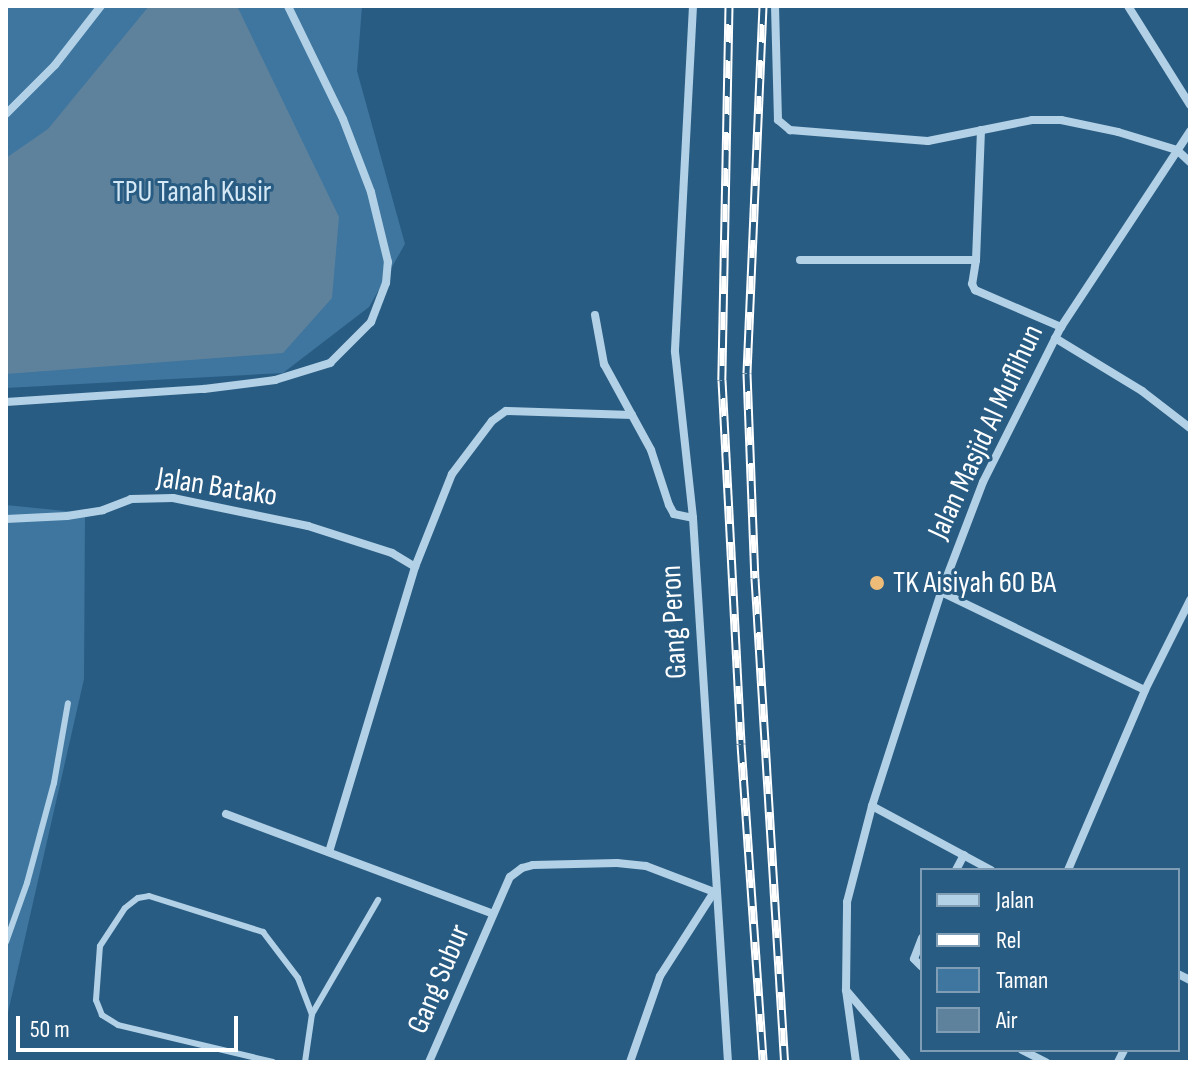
<!DOCTYPE html>
<html>
<head>
<meta charset="utf-8">
<style>
  body { margin:0 }
  #map { position:relative; width:1196px; height:1068px; overflow:hidden; background:#295c83; font-family:"Sofia Sans Condensed",sans-serif }
  div>[style] { position:absolute }
  .green>* { inset:0; background:#3e769f }
  .water>* { inset:0; background:#5f829c }
  .lane>* { height:6px; margin:-3px; padding:0 3px; transform-origin:3px; border-radius:3px; background:#b2d1e6 }
  .street>* { height:8px; margin:-4px; padding:0 4px; transform-origin:4px; border-radius:4px; background:#b2d1e6 }
  .rail>* { height:9px; margin-top:-4.5px; transform-origin:0; background:repeating-linear-gradient(90deg,#295c83 0 18px,#fff 0 36px); box-sizing:border-box; border-block:2px solid #fff }
  .dots>* { width:22px; height:22px; translate:-50% -50%; box-sizing:border-box; border:4px solid #295c83; border-radius:50% }
  span { translate:-50% -50%; white-space:nowrap; text-align:center; line-height:1.15; -webkit-text-stroke:6px #295c83; paint-order:stroke }
  .park-label { font-size:30px; color:#d5e8f5 }
  .street-label { font-size:30px; color:#fff }
  .poi-label { font-size:30px; color:#fff }
  .left { translate:0 -50%; text-align:left }
  .frame { position:absolute; inset:0; border:8px solid #fff; pointer-events:none }
  .legend { position:absolute; left:920px; top:868px; width:260px; height:184px; box-sizing:border-box; background:#295c83; border:2px solid #7f9db5; margin:0; padding:10px 14px; list-style:none; font-size:24px; color:#fff }
  .legend li { display:flex; align-items:center; gap:16px; height:40px }
  .legend b { width:40px; border:2px solid #7f9db5 }
  .scale { position:absolute; left:16px; top:1016px; width:222px; height:36px; box-sizing:border-box; border:4px solid #fff; border-top:0; padding-left:10px; font-size:24px; line-height:28px; white-space:nowrap; color:#fff; -webkit-text-stroke:6px #295c83; paint-order:stroke }
</style>
</head>
<body>
<div id="map">
  <div class="green">
    <div style="clip-path:polygon(6px 6px,362px 6px,357px 71px,405px 244px,369px 307px,283px 373px,6px 388px)"></div>
    <div style="clip-path:polygon(6px 505px,85px 513px,84px 679px,6px 1021px)"></div>
  </div>
  <div class="water">
    <div style="clip-path:polygon(149px 6px,237px 6px,339px 217px,332px 298px,283px 353px,6px 374px,6px 158px,48px 129px)"></div>
  </div>
  <div class="lane">
    <div style="left:6px;top:942px;width:63px;rotate:-70.4deg"></div>
    <div style="left:27px;top:883px;width:104px;rotate:-74.9deg"></div>
    <div style="left:54px;top:783px;width:81px;rotate:-80.1deg"></div>
    <div style="left:312px;top:1014px;width:132px;rotate:-59.9deg"></div>
    <div style="left:273px;top:1062px;width:159px;rotate:-166.6deg"></div>
    <div style="left:118px;top:1025px;width:19px;rotate:-148deg"></div>
    <div style="left:102px;top:1015px;width:16px;rotate:-112deg"></div>
    <div style="left:96px;top:1000px;width:54px;rotate:-85.8deg"></div>
    <div style="left:100px;top:946px;width:45px;rotate:-56.7deg"></div>
    <div style="left:125px;top:908px;width:16px;rotate:-38deg"></div>
    <div style="left:138px;top:898px;width:11px;rotate:-10deg"></div>
    <div style="left:149px;top:896px;width:120px;rotate:17.5deg"></div>
    <div style="left:263px;top:932px;width:58px;rotate:52.7deg"></div>
    <div style="left:298px;top:978px;width:39px;rotate:69deg"></div>
    <div style="left:312px;top:1014px;width:49px;rotate:98.3deg"></div>
  </div>
  <div class="street">
    <div style="left:693px;top:6px;width:346px;rotate:93deg"></div>
    <div style="left:675px;top:352px;width:167px;rotate:83.8deg"></div>
    <div style="left:693px;top:518px;width:545px;rotate:86.32deg"></div>
    <div style="left:775px;top:6px;width:114px;rotate:88.5deg"></div>
    <div style="left:778px;top:120px;width:16px;rotate:40deg"></div>
    <div style="left:790px;top:130px;width:138px;rotate:4.6deg"></div>
    <div style="left:928px;top:141px;width:106px;rotate:-11.4deg"></div>
    <div style="left:1032px;top:120px;width:29px"></div>
    <div style="left:1061px;top:120px;width:58px;rotate:11.9deg"></div>
    <div style="left:1118px;top:132px;width:62px;rotate:17deg"></div>
    <div style="left:1177px;top:150px;width:18px;rotate:43deg"></div>
    <div style="left:1128px;top:6px;width:117px;rotate:57.9deg"></div>
    <div style="left:6px;top:114px;width:69px;rotate:-45deg"></div>
    <div style="left:55px;top:65px;width:75px;rotate:-52.1deg"></div>
    <div style="left:800px;top:260px;width:176px"></div>
    <div style="left:976px;top:260px;width:130px;rotate:-87.8deg"></div>
    <div style="left:976px;top:260px;width:24px;rotate:99deg"></div>
    <div style="left:972px;top:284px;width:7px;rotate:63deg"></div>
    <div style="left:975px;top:290px;width:94px;rotate:23.3deg"></div>
    <div style="left:595px;top:315px;width:50px;rotate:79.6deg"></div>
    <div style="left:604px;top:364px;width:98px;rotate:61.3deg"></div>
    <div style="left:651px;top:450px;width:58px;rotate:71.9deg"></div>
    <div style="left:669px;top:505px;width:10px;rotate:61deg"></div>
    <div style="left:674px;top:514px;width:19px;rotate:12deg"></div>
    <div style="left:1055px;top:338px;width:102px;rotate:31.3deg"></div>
    <div style="left:1142px;top:391px;width:61px;rotate:37.6deg"></div>
    <div style="left:6px;top:402px;width:198px;rotate:-3.8deg"></div>
    <div style="left:204px;top:389px;width:72px;rotate:-7.2deg"></div>
    <div style="left:275px;top:380px;width:58px;rotate:-17.2deg"></div>
    <div style="left:330px;top:363px;width:58px;rotate:-45deg"></div>
    <div style="left:371px;top:322px;width:42px;rotate:-69deg"></div>
    <div style="left:386px;top:283px;width:21px;rotate:-85deg"></div>
    <div style="left:388px;top:262px;width:72px;rotate:-103.7deg"></div>
    <div style="left:371px;top:192px;width:78px;rotate:-111deg"></div>
    <div style="left:343px;top:119px;width:126px;rotate:-116deg"></div>
    <div style="left:6px;top:519px;width:61px;rotate:-2.8deg"></div>
    <div style="left:67px;top:516px;width:36px;rotate:-9deg"></div>
    <div style="left:103px;top:510px;width:30px;rotate:-21deg"></div>
    <div style="left:131px;top:499px;width:42px;rotate:-1.4deg"></div>
    <div style="left:173px;top:498px;width:138px;rotate:11.7deg"></div>
    <div style="left:308px;top:526px;width:88px;rotate:17.8deg"></div>
    <div style="left:392px;top:553px;width:27px;rotate:31deg"></div>
    <div style="left:941px;top:592px;width:226px;rotate:25.7deg"></div>
    <div style="left:1145px;top:690px;width:101px;rotate:-63.4deg"></div>
    <div style="left:872px;top:806px;width:135px;rotate:28.3deg"></div>
    <div style="left:226px;top:814px;width:285px;rotate:20.5deg"></div>
    <div style="left:329px;top:852px;width:298px;rotate:-73.2deg"></div>
    <div style="left:415px;top:567px;width:100px;rotate:-68.3deg"></div>
    <div style="left:452px;top:474px;width:66px;rotate:-53deg"></div>
    <div style="left:492px;top:421px;width:17px;rotate:-36deg"></div>
    <div style="left:506px;top:411px;width:126px;rotate:1.8deg"></div>
    <div style="left:956px;top:870px;width:17px;rotate:-62deg"></div>
    <div style="left:1068px;top:870px;width:196px;rotate:-66.8deg"></div>
    <div style="left:922px;top:938px;width:22px;rotate:111deg"></div>
    <div style="left:914px;top:959px;width:11px;rotate:45deg"></div>
    <div style="left:1178px;top:974px;width:13px;rotate:27deg"></div>
    <div style="left:846px;top:990px;width:94px;rotate:49.7deg"></div>
    <div style="left:1022px;top:1050px;width:27px;rotate:27deg"></div>
    <div style="left:429px;top:1062px;width:202px;rotate:-66.4deg"></div>
    <div style="left:510px;top:877px;width:15px;rotate:-37deg"></div>
    <div style="left:522px;top:868px;width:11px;rotate:-15deg"></div>
    <div style="left:533px;top:865px;width:84px;rotate:-1.4deg"></div>
    <div style="left:617px;top:863px;width:29px;rotate:6deg"></div>
    <div style="left:646px;top:866px;width:73px;rotate:20.9deg"></div>
    <div style="left:714px;top:892px;width:100px;rotate:122.7deg"></div>
    <div style="left:660px;top:976px;width:91px;rotate:109.2deg"></div>
    <div style="left:856px;top:1062px;width:73px;rotate:-97.9deg"></div>
    <div style="left:846px;top:990px;width:88px;rotate:-89.3deg"></div>
    <div style="left:847px;top:902px;width:99px;rotate:-75.4deg"></div>
    <div style="left:872px;top:806px;width:225px;rotate:-72.1deg"></div>
    <div style="left:941px;top:592px;width:118px;rotate:-69.1deg"></div>
    <div style="left:983px;top:482px;width:174px;rotate:-63.3deg"></div>
    <div style="left:1061px;top:327px;width:235px;rotate:-56.6deg"></div>
    <div style="left:1118px;top:1062px;width:13px;rotate:-63deg"></div>
  </div>
  <div class="rail">
    <div style="left:729px;top:6px;width:374px;rotate:91.1deg"></div>
    <div style="left:722px;top:380px;width:364px;rotate:87deg"></div>
    <div style="left:741px;top:744px;width:319px;rotate:86deg"></div>
    <div style="left:763px;top:6px;width:367px;rotate:92.5deg"></div>
    <div style="left:747px;top:373px;width:205px;rotate:87.8deg"></div>
    <div style="left:755px;top:578px;width:485px;rotate:86.5deg"></div>
  </div>
  <div class="dots">
    <div style="left:877px;top:583px;background:#edbc79"></div>
  </div>
  <div class="park-label">
    <span style="left:192px;top:192px">TPU Tanah Kusir</span>
  </div>
  <div class="street-label">
    <span style="left:986px;top:432px;rotate:-65deg">Jalan Masjid Al Muflihun</span>
    <span style="left:217px;top:487px;rotate:9deg">Jalan Batako</span>
    <span style="left:674px;top:622px;rotate:-93deg">Gang Peron</span>
    <span style="left:439px;top:979px;rotate:-67deg">Gang Subur</span>
  </div>
  <div class="poi-label">
    <span class="left" style="left:893px;top:583px">TK Aisiyah 60 BA</span>
  </div>
  <div class="frame"></div>
  <ul class="legend">
  <li><b style="height:10px;background:#b2d1e6"></b>Jalan</li>
  <li><b style="height:10px;background:#fff"></b>Rel</li>
  <li><b style="height:22px;background:#3e769f"></b>Taman</li>
  <li><b style="height:22px;background:#5f829c"></b>Air</li>
  </ul>
  <div class="scale">50 m</div>
</div>
</body>
</html>
